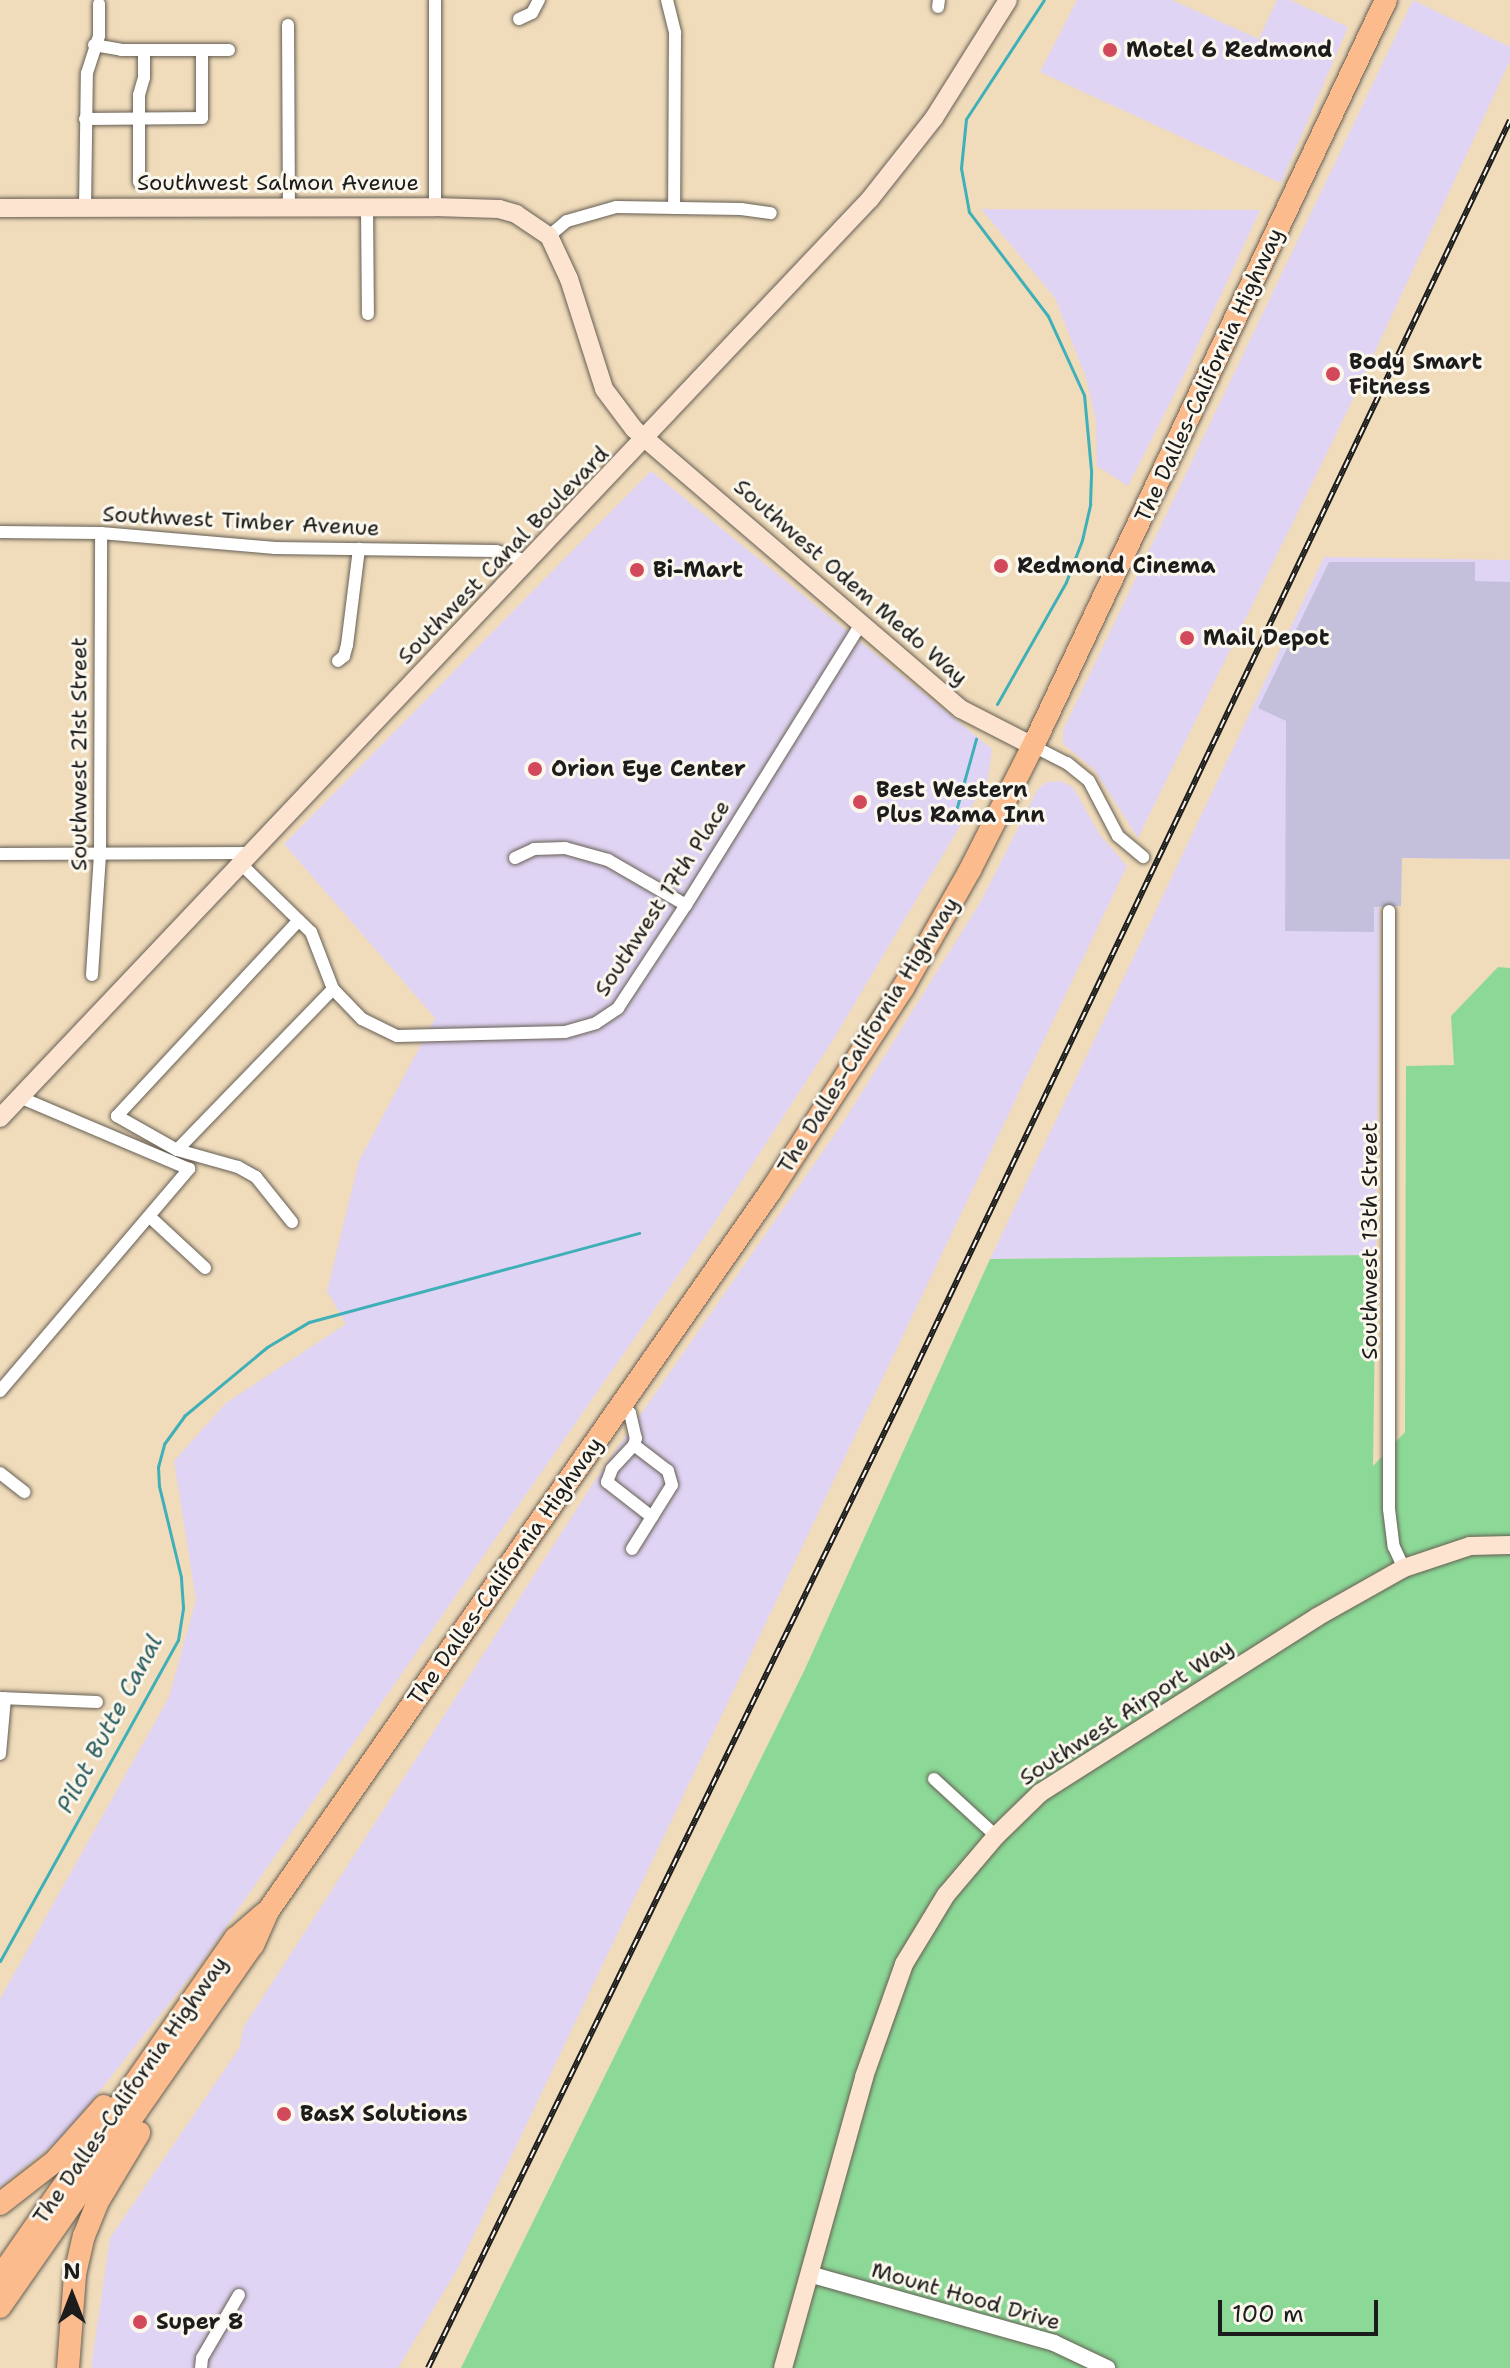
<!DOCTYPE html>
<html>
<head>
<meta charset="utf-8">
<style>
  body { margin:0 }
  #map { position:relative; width:1510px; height:2368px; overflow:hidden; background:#f0dcbb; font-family:"Shantell Sans",sans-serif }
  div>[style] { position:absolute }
  .built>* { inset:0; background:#e0d4f4 }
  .industrial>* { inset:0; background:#c4c0db }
  .green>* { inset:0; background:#8cd997 }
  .stream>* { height:3px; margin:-1.5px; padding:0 1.5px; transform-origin:1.5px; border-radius:1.5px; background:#40b0b8 }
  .roads { filter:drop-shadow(0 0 2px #665f54) drop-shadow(0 0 2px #665f54) }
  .minor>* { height:12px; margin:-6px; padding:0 6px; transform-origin:6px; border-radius:6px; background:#fff }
  .tertiary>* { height:16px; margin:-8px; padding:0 8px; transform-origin:8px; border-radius:8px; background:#fff }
  .secondary>* { height:18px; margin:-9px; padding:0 9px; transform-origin:9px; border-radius:9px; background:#fde4d1 }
  .trunk>* { height:22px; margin:-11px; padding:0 11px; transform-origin:11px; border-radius:11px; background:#fbbb8d }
  .rail>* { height:6px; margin-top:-3px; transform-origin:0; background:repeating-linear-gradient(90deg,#fbf7ec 0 9px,#1c1c1c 0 18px); box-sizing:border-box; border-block:2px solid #1c1c1c }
  .dots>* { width:22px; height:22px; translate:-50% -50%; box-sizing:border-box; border:4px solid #fbf7ec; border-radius:50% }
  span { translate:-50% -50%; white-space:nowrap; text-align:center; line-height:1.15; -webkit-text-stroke:6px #fbf7ec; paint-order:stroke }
  .poi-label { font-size:22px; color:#1c1c1c; font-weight:700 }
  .left { translate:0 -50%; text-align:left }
  .street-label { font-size:22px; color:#1c1c1c }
  .water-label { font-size:24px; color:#2c5f62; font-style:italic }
  .north { position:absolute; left:32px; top:2256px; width:80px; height:80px; -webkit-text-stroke:6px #fbf7ec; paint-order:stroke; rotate:0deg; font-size:22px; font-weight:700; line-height:32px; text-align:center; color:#1c1c1c }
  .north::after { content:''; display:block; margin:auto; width:28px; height:36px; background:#1c1c1c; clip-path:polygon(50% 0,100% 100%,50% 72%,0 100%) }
  .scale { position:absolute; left:1218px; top:2300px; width:160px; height:36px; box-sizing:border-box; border:4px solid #1c1c1c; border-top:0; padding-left:10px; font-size:24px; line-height:28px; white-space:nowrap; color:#1c1c1c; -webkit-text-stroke:6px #fbf7ec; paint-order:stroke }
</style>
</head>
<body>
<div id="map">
  <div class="built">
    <div style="clip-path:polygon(1077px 0,1172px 0,1259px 39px,1277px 0,1290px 0,1348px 27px,1281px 183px,1040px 72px)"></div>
    <div style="clip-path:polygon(1413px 0,1510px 47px,1510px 61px,1346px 414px,1138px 838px,1094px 769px,1063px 744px,1063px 730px)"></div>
    <div style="clip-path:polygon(981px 209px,1260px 210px,1185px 373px,1128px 486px,1097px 466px,1096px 421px,1086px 378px,1055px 298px)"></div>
    <div style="clip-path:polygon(651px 471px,992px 749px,988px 779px,833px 1040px,713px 1225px,201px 1963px,65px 2135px,0 2187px,0 1999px,169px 1697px,196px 1600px,174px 1461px,226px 1403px,346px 1324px,327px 1291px,359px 1161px,435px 1018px,284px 844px)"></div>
    <div style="clip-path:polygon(1324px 557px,1510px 560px,1510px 860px,1380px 857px,1376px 1255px,990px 1259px)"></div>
    <div style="clip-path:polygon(1061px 781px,1073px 787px,1100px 835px,1127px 866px,458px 2268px,398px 2368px,91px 2368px,110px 2238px,240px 2047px,243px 2028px,596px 1479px,844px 1121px,981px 901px,1038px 789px,1047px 782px)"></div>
  </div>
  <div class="industrial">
    <div style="clip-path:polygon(1329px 562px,1475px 562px,1475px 581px,1510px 582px,1510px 859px,1402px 858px,1401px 906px,1374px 907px,1374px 932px,1285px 931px,1286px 721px,1258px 708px)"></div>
  </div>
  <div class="green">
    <div style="clip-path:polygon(1498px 967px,1510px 968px,1510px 2368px,461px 2368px,805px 1669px,990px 1259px,1376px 1255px,1373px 1466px,1405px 1432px,1406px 1066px,1454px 1065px,1451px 1016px)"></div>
  </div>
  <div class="stream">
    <div style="left:997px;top:704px;width:140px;rotate:-60.5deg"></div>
    <div style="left:1066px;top:582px;width:45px;rotate:-69.1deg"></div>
    <div style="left:1082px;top:540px;width:37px;rotate:-77deg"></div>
    <div style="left:1090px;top:504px;width:34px;rotate:-88deg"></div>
    <div style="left:1091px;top:470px;width:75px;rotate:-95.3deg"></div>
    <div style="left:1084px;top:395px;width:87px;rotate:-114.5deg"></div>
    <div style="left:1048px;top:316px;width:131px;rotate:-127.2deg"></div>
    <div style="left:969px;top:212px;width:45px;rotate:-100.3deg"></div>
    <div style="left:961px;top:168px;width:49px;rotate:-84.2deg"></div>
    <div style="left:966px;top:119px;width:142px;rotate:-56.8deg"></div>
    <div style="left:957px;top:807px;width:71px;rotate:-74.4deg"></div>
    <div style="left:0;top:1961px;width:367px;rotate:-61deg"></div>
    <div style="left:178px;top:1640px;width:33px;rotate:-81deg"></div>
    <div style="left:183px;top:1607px;width:30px;rotate:-94deg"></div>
    <div style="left:181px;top:1577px;width:94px;rotate:-103.6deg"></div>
    <div style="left:159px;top:1486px;width:19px;rotate:-93deg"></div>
    <div style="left:158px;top:1467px;width:24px;rotate:-75deg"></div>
    <div style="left:164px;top:1444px;width:34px;rotate:-54deg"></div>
    <div style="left:184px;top:1416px;width:108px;rotate:-39.7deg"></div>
    <div style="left:267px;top:1347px;width:49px;rotate:-30.8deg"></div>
    <div style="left:309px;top:1322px;width:342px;rotate:-15.1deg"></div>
  </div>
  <div class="roads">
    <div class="minor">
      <div style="left:667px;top:0;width:34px;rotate:76deg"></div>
      <div style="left:675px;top:33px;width:175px;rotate:90.3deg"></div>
      <div style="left:938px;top:7px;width:7px;rotate:-82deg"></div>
      <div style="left:519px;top:19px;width:14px;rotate:-25deg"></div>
      <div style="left:532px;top:13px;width:15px;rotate:-62deg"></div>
      <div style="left:288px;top:25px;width:182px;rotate:89.7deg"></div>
      <div style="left:94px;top:45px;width:27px;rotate:10deg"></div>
      <div style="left:121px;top:50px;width:108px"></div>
      <div style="left:85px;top:119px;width:117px;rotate:-0.5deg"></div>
      <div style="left:202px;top:118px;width:68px;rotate:-90deg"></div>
      <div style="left:139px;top:182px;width:87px;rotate:-90deg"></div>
      <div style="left:139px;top:95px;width:18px;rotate:-74deg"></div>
      <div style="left:144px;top:78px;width:28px;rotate:-90deg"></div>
      <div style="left:367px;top:207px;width:107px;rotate:89.5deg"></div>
      <div style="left:435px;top:207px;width:207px;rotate:-90deg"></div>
      <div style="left:85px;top:208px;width:135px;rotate:-89.2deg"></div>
      <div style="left:87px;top:73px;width:39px;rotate:-72deg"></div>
      <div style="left:99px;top:36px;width:32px;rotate:-90deg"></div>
      <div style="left:549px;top:236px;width:23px;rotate:-40deg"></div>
      <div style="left:567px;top:221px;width:51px;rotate:-15.9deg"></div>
      <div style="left:616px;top:207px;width:125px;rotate:0.9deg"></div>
      <div style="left:741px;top:209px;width:30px;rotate:8deg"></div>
      <div style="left:0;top:532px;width:101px;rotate:0.6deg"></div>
      <div style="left:101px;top:533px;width:175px;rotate:4.9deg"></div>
      <div style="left:275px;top:548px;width:221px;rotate:0.8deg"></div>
      <div style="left:496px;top:551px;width:32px;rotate:18deg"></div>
      <div style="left:338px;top:661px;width:8px;rotate:-40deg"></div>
      <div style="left:344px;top:656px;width:11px;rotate:-75deg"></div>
      <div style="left:347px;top:645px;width:97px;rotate:-82.9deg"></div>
      <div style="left:1033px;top:746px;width:38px;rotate:27deg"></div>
      <div style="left:1067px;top:763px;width:28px;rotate:39deg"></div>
      <div style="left:1089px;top:781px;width:62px;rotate:62.2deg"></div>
      <div style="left:1118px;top:836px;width:33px;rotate:40deg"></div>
      <div style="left:0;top:854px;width:253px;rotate:-0.2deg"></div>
      <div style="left:515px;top:858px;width:21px;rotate:-25deg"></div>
      <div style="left:534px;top:849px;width:31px;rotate:-2deg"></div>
      <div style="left:565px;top:848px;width:45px;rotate:15.6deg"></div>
      <div style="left:608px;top:860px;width:90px;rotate:30deg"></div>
      <div style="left:242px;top:865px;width:96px;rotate:44.2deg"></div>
      <div style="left:311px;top:932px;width:61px;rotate:68.9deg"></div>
      <div style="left:333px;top:989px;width:42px;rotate:46deg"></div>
      <div style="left:362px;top:1019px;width:39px;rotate:26deg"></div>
      <div style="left:397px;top:1036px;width:168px;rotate:-1.4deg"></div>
      <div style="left:565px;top:1032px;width:32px;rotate:-16deg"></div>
      <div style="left:596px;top:1023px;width:27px;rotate:-34deg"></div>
      <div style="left:618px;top:1008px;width:123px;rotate:-56.6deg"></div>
      <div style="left:686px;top:905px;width:333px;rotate:-58.1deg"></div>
      <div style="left:1389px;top:911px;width:598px;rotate:90deg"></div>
      <div style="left:1389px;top:1509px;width:38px;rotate:83deg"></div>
      <div style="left:1394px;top:1547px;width:23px;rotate:65deg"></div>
      <div style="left:92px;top:975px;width:121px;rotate:-86.2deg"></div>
      <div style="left:100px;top:854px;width:321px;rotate:-89.8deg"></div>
      <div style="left:177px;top:1150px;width:224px;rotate:-45.9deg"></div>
      <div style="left:150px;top:1217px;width:75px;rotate:42.8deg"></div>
      <div style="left:292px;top:1222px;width:58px;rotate:-128.7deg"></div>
      <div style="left:256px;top:1177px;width:21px;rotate:-151deg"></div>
      <div style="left:238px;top:1167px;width:63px;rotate:-164.4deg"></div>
      <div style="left:177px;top:1150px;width:69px;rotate:-150.5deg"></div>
      <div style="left:117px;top:1116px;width:267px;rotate:-47.1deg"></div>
      <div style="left:0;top:1391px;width:292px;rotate:-49.6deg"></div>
      <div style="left:189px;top:1169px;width:185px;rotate:-157deg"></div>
      <div style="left:620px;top:1405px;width:13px;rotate:39deg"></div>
      <div style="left:630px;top:1413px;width:26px;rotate:77deg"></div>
      <div style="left:636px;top:1438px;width:7px;rotate:106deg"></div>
      <div style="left:634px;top:1445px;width:33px;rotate:133deg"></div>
      <div style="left:612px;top:1469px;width:14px;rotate:111deg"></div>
      <div style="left:607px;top:1482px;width:57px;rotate:37.9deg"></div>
      <div style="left:0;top:1473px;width:31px;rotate:38deg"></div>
      <div style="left:632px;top:1549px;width:75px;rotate:-58deg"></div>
      <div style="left:672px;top:1485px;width:15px;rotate:-106deg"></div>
      <div style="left:668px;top:1471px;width:43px;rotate:-142.6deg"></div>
      <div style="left:0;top:1698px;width:97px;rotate:2.4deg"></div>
      <div style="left:0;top:1754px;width:56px;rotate:-84.9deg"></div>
      <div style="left:934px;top:1779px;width:84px;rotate:42.6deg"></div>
      <div style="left:201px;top:2368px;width:10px;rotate:-84deg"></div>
      <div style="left:202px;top:2358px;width:73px;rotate:-59.6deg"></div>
    </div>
    <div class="tertiary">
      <div style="left:809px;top:2274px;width:255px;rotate:15.7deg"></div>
      <div style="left:1054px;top:2343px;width:59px;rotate:25.3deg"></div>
    </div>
    <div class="secondary">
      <div style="left:0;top:208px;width:435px;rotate:-0.1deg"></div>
      <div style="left:435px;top:207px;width:64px;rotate:1.8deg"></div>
      <div style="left:499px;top:209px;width:18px;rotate:16deg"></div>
      <div style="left:516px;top:214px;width:40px;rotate:34deg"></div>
      <div style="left:549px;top:236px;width:47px;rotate:65.1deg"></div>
      <div style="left:569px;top:279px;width:115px;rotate:72.3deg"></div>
      <div style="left:604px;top:389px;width:50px;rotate:53.1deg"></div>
      <div style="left:634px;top:429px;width:430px;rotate:40.6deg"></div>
      <div style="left:961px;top:709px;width:81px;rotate:27.2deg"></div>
      <div style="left:0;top:1118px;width:1265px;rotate:-46.57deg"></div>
      <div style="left:870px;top:199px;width:103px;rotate:-51.7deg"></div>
      <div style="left:934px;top:118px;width:139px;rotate:-57.9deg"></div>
      <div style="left:783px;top:2368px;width:302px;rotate:-74.4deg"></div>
      <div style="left:864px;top:2077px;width:120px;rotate:-70.5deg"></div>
      <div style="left:904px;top:1964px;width:81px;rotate:-58.7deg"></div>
      <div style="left:946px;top:1895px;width:77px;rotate:-49.7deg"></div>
      <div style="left:996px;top:1836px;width:62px;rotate:-44.3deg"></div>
      <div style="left:1040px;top:1793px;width:328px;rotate:-32.4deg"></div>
      <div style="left:1317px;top:1617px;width:100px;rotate:-29.4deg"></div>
      <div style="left:1404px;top:1568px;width:70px;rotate:-18.4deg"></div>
      <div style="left:1470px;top:1546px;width:40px;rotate:-1.4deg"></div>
    </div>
    <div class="trunk">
      <div style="left:0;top:2204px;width:68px;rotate:-37.9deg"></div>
      <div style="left:54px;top:2162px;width:75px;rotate:-48.2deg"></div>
      <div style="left:0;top:2277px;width:413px;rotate:-55.2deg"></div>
      <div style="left:236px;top:1938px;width:37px;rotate:-41deg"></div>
      <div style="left:0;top:2307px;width:442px;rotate:-55.1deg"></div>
      <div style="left:253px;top:1945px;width:37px;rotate:-66deg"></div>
      <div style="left:268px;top:1911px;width:877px;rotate:-55.08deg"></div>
      <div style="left:770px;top:1192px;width:244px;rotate:-56.9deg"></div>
      <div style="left:903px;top:988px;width:136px;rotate:-60.4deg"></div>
      <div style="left:970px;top:870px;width:139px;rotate:-63.1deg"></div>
      <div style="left:1033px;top:746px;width:825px;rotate:-64.68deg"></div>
      <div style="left:68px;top:2368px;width:94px;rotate:-85.7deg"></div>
      <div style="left:75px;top:2274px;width:39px;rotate:-77deg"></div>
      <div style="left:84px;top:2236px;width:35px;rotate:-68deg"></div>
      <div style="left:97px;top:2203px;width:82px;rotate:-59deg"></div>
    </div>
  </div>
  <div class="rail">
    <div style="left:428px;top:2368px;width:1084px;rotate:-64deg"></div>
    <div style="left:903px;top:1394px;width:1411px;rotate:-64.52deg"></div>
  </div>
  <div class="dots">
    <div style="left:1110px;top:50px;background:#d1495b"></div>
    <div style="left:1333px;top:374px;background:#d1495b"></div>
    <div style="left:1001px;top:566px;background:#d1495b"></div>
    <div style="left:637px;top:570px;background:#d1495b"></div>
    <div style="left:1187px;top:638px;background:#d1495b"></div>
    <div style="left:535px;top:769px;background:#d1495b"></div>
    <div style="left:860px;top:802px;background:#d1495b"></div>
    <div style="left:284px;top:2114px;background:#d1495b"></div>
    <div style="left:140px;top:2322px;background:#d1495b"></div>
  </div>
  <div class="poi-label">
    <span class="left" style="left:1126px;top:50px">Motel 6 Redmond</span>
    <span class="left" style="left:1349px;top:374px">Body Smart<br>Fitness</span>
    <span class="left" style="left:1017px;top:566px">Redmond Cinema</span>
    <span class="left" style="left:653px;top:570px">Bi-Mart</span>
    <span class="left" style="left:1203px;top:638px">Mail Depot</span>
    <span class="left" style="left:551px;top:769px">Orion Eye Center</span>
    <span class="left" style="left:876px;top:802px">Best Western<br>Plus Rama Inn</span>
    <span class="left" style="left:300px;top:2114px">BasX Solutions</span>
    <span class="left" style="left:156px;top:2322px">Super 8</span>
  </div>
  <div class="street-label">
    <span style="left:278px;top:183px">Southwest Salmon Avenue</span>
    <span style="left:1209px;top:375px;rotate:-65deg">The Dalles-California Highway</span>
    <span style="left:241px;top:521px;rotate:3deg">Southwest Timber Avenue</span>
    <span style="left:503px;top:555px;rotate:-46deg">Southwest Canal Boulevard</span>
    <span style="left:851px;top:582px;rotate:41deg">Southwest Odem Medo Way</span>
    <span style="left:79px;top:754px;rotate:-90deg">Southwest 21st Street</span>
    <span style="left:662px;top:898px;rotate:-57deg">Southwest 17th Place</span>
    <span style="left:868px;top:1035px;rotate:-58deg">The Dalles-California Highway</span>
    <span style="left:1370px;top:1241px;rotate:-90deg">Southwest 13th Street</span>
    <span style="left:505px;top:1571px;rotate:-55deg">The Dalles-California Highway</span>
    <span style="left:1126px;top:1712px;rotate:-33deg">Southwest Airport Way</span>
    <span style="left:130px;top:2090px;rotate:-55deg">The Dalles-California Highway</span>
    <span style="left:966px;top:2296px;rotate:16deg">Mount Hood Drive</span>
  </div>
  <div class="water-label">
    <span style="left:110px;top:1724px;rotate:-62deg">Pilot Butte Canal</span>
  </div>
  <div class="north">N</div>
  <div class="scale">100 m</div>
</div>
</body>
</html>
